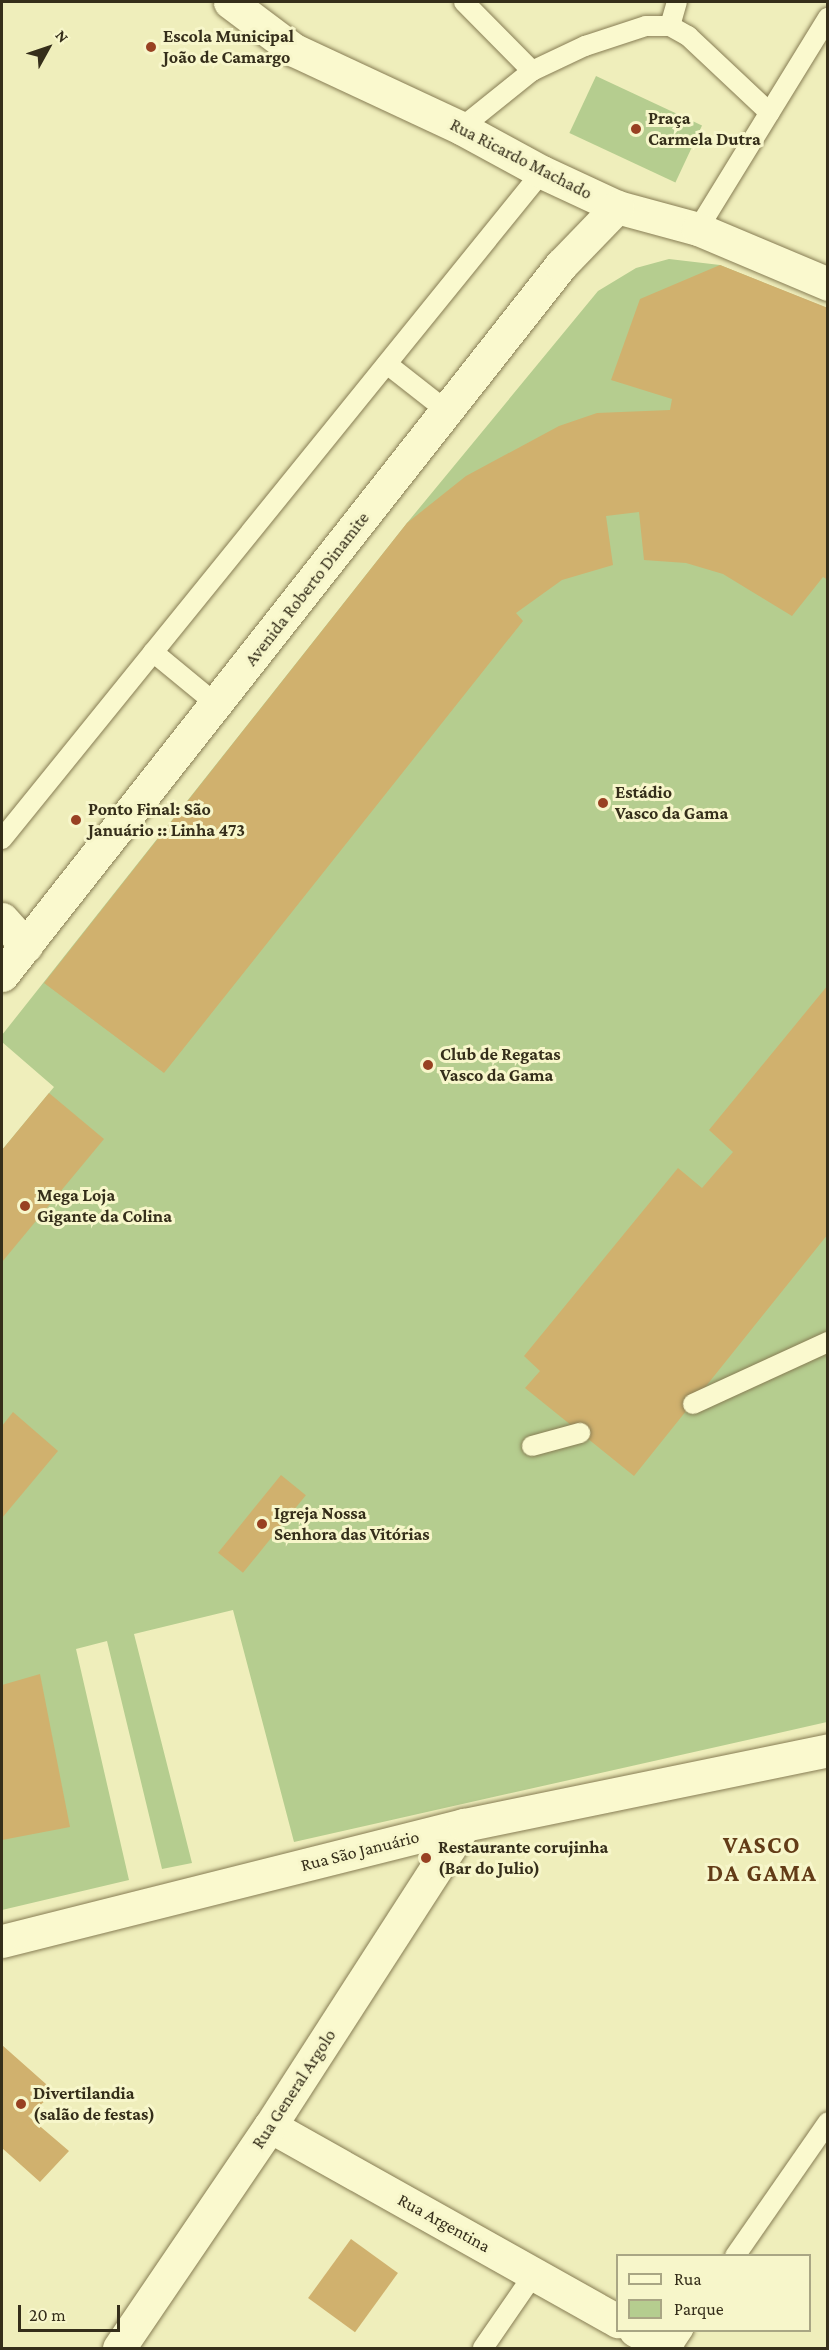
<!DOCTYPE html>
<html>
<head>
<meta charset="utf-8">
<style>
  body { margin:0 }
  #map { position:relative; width:829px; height:2350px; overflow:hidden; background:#efeebb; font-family:"Crimson Pro",serif }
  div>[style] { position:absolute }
  .green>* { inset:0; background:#b5cd8f; transform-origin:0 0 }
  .building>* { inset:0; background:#d0b16e; transform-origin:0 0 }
  .roads { filter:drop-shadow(0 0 2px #877d54) drop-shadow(0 0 2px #877d54) }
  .lane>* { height:20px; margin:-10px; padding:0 10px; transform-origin:10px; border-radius:10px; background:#faf9ce }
  .street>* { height:33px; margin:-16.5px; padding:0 16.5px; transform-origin:16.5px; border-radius:16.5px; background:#faf9ce }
  .secondary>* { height:33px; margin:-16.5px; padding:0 16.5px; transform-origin:16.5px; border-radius:16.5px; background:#faf9ce }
  .dots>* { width:16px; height:16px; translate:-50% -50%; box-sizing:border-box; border:3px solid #f7f6ca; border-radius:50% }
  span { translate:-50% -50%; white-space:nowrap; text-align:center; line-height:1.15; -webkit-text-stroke:6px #f7f6ca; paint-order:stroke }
  .poi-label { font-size:18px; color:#352e1a; font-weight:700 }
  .left { translate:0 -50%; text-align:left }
  .street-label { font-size:18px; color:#352e1a }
  .district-label { font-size:24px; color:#633c17; font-weight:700; letter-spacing:1.5px }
  .frame { position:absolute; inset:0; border:3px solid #352e1a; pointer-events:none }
  .legend { position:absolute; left:616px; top:2254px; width:195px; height:78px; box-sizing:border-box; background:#f7f6ca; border:2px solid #a9a684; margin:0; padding:8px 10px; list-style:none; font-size:18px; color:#352e1a }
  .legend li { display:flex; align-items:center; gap:12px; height:30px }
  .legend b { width:30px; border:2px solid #a9a684 }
  .north { position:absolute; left:18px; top:18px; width:60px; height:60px; -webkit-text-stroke:4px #f7f6ca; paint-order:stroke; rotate:50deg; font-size:16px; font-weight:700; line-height:24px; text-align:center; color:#352e1a }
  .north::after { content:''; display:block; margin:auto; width:21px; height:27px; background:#352e1a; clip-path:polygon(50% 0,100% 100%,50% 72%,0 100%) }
  .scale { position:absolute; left:18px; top:2305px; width:102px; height:27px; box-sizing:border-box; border:3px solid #352e1a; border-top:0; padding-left:8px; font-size:18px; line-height:21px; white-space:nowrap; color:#352e1a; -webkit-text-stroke:4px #f7f6ca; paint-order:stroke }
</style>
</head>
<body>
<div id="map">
  <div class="green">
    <div style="left:596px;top:76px;width:117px;height:63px;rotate:25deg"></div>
    <div style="clip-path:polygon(669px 259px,720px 265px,827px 308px,827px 1722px,294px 1842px,233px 1610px,134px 1634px,192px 1863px,162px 1869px,107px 1641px,76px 1649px,129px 1880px,2px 1910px,2px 1150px,54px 1087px,2px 1042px,2px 1035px,407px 523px,598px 291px,636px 268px)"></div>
  </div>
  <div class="building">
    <div style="clip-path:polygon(720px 265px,828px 308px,828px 580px,823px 577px,792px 616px,723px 574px,686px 563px,644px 560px,639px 512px,606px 516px,613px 565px,562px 580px,516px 613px,523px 621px,164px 1073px,44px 983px,407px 523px,466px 476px,559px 426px,597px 413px,670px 410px,672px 399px,611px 380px,640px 299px)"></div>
    <div style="clip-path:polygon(828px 985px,828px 1234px,634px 1476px,525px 1388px,540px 1371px,524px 1356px,678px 1168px,702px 1188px,733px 1152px,709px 1130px)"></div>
    <div style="clip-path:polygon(49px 1093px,104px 1139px,2px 1262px,2px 1150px)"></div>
    <div style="clip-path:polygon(13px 1412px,58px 1451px,2px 1518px,2px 1426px)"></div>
    <div style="left:281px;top:1475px;width:32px;height:100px;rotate:39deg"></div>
    <div style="clip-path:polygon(40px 1674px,70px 1827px,2px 1840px,2px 1685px)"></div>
    <div style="clip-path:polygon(2px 2045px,55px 2092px,28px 2116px,69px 2151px,40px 2182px,2px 2148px)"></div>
    <div style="left:351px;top:2239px;width:58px;height:73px;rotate:36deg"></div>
  </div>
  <div class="roads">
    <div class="lane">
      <div style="left:464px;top:2px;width:97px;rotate:45.4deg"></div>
      <div style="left:670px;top:26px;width:25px;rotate:-74deg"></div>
      <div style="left:461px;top:128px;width:91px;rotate:-38.8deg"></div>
      <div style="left:532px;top:71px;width:59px;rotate:-25.3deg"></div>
      <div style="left:585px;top:46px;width:64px;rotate:-18.2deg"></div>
      <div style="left:646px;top:26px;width:24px"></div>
      <div style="left:670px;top:26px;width:21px;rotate:29deg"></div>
      <div style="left:688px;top:36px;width:112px;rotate:43.2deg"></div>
      <div style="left:698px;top:229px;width:248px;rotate:-58.4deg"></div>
      <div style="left:387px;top:364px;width:76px;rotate:38.1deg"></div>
      <div style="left:153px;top:652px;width:82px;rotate:39.5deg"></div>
      <div style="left:2px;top:839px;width:858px;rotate:-51.01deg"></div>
      <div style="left:693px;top:1404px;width:149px;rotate:-24.7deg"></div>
      <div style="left:532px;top:1446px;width:50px;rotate:-15.2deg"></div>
      <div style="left:735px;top:2256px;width:163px;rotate:-55.2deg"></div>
      <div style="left:483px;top:2348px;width:90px;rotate:-55.4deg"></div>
      <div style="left:671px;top:2348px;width:22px;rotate:-56deg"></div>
    </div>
    <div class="street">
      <div style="left:2px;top:919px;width:36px;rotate:48deg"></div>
      <div style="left:270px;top:2126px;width:399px;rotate:29.3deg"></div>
      <div style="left:635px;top:2330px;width:37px;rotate:29deg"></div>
      <div style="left:119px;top:2348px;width:268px;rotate:-55.8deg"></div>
      <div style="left:270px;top:2126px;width:358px;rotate:-57.2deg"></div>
    </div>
    <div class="secondary">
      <div style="left:230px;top:2px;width:80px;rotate:36.9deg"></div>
      <div style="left:294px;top:50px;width:184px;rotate:25deg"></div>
      <div style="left:461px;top:128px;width:92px;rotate:28.5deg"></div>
      <div style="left:542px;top:172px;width:83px;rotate:25deg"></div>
      <div style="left:617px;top:207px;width:84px;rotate:15.2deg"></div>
      <div style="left:698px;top:229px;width:141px;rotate:22.9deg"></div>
      <div style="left:2px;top:975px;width:904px;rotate:-51.79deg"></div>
      <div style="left:561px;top:265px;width:81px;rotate:-46deg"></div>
      <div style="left:2px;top:1941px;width:476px;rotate:-14.1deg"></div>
      <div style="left:464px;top:1825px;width:372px;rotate:-11.6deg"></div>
    </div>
  </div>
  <div class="dots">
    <div style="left:151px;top:47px;background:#984122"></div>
    <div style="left:636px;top:129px;background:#984122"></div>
    <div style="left:603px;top:803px;background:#984122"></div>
    <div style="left:76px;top:820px;background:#984122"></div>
    <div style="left:428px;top:1065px;background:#984122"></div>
    <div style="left:25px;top:1206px;background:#984122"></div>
    <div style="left:262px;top:1524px;background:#984122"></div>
    <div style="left:426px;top:1858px;background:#984122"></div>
    <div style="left:21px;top:2104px;background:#984122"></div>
  </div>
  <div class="poi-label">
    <span class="left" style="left:163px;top:47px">Escola Municipal<br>João de Camargo</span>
    <span class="left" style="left:648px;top:129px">Praça<br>Carmela Dutra</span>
    <span class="left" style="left:615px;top:803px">Estádio<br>Vasco da Gama</span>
    <span class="left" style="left:88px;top:820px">Ponto Final: São<br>Januário :: Linha 473</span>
    <span class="left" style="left:440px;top:1065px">Club de Regatas<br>Vasco da Gama</span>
    <span class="left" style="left:37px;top:1206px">Mega Loja<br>Gigante da Colina</span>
    <span class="left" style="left:274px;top:1524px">Igreja Nossa<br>Senhora das Vitórias</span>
    <span class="left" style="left:438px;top:1858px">Restaurante corujinha<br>(Bar do Julio)</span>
    <span class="left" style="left:33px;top:2104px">Divertilandia<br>(salão de festas)</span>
  </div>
  <div class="street-label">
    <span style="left:521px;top:159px;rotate:27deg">Rua Ricardo Machado</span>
    <span style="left:307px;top:589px;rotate:-52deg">Avenida Roberto Dinamite</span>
    <span style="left:360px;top:1851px;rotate:-14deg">Rua São Januário</span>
    <span style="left:294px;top:2089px;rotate:-57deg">Rua General Argolo</span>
    <span style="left:444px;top:2223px;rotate:29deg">Rua Argentina</span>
  </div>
  <div class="district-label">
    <span style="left:762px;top:1859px">VASCO<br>DA GAMA</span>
  </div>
  <div class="frame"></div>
  <ul class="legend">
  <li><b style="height:8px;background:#faf9ce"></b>Rua</li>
  <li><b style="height:16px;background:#b5cd8f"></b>Parque</li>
  </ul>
  <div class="north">N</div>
  <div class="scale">20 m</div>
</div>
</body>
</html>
